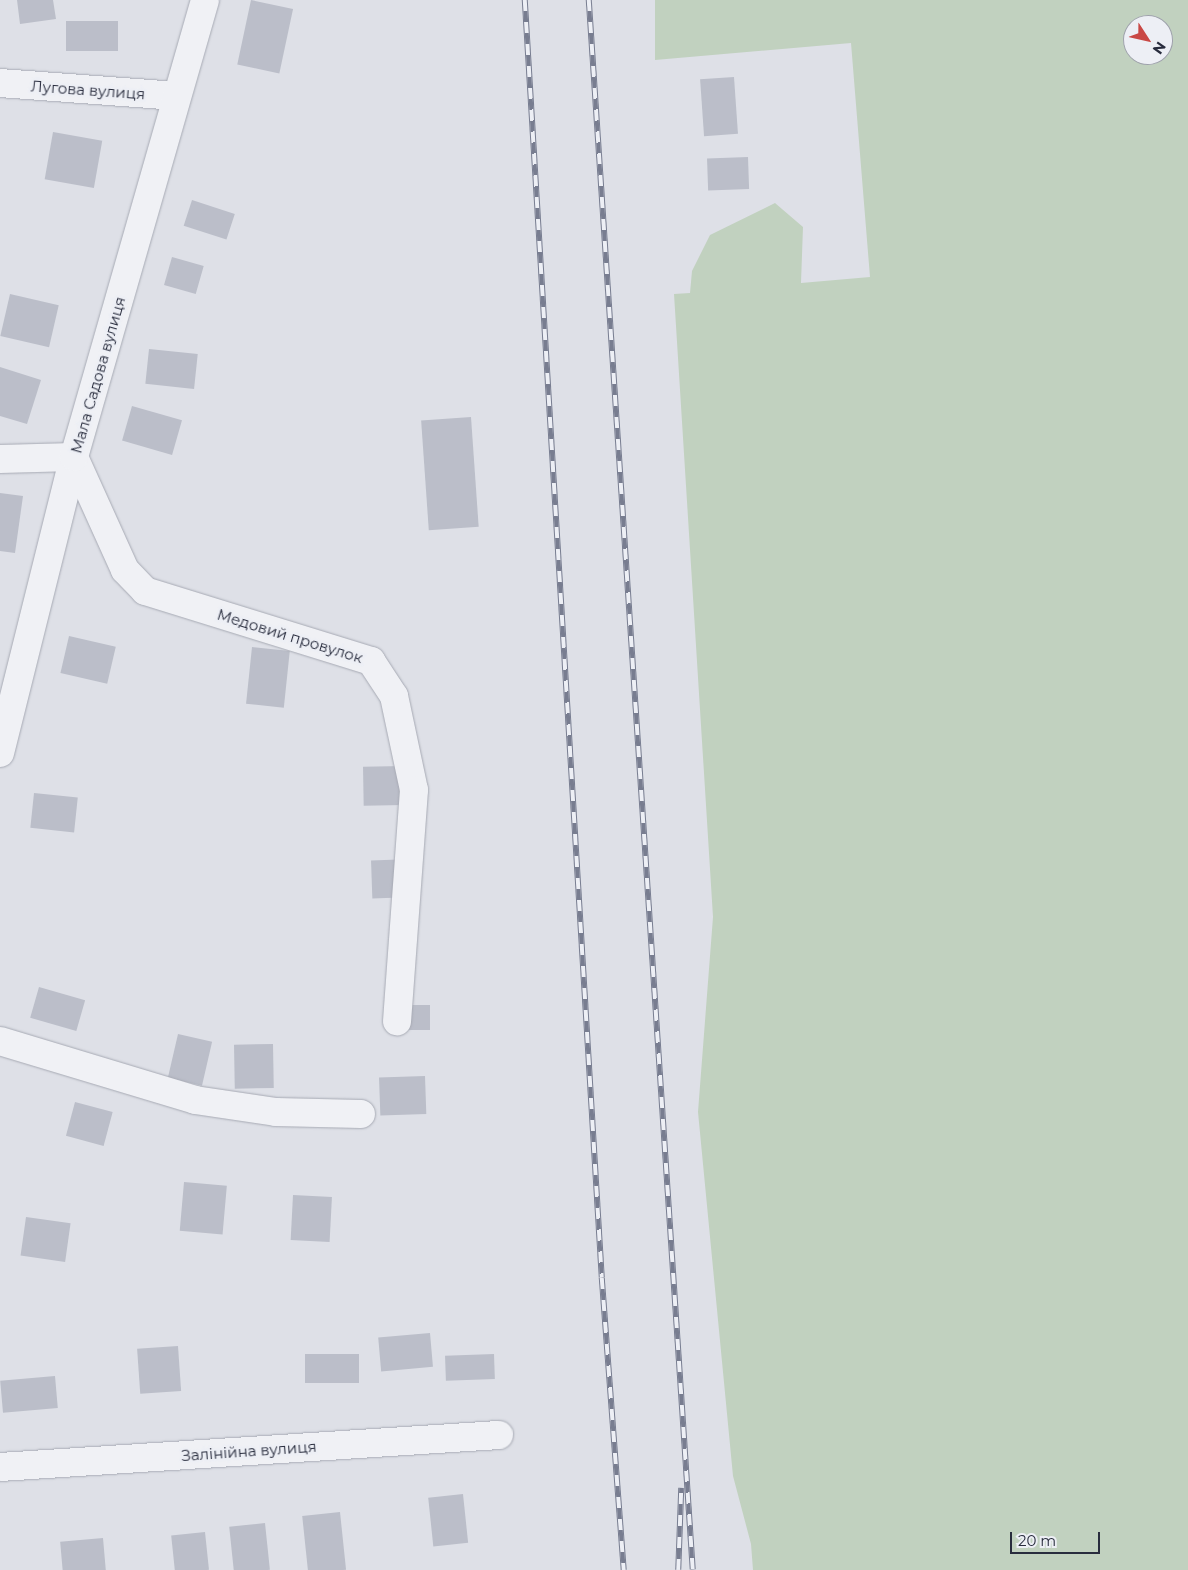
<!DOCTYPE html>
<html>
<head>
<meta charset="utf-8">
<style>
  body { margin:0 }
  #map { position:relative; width:1188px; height:1570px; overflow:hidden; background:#dee0e7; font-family:Montserrat,sans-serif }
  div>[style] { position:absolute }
  .green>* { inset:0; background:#c1d1bf }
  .building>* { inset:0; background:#bbbec9; transform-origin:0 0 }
  .roads { filter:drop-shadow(0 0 1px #a7aab4) drop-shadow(0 0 1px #a7aab4) }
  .minor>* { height:28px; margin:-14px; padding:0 14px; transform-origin:14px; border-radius:14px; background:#f0f1f5 }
  .rail>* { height:5.5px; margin-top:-2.75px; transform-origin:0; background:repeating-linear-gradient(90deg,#edeff5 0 11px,#787d90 0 22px); box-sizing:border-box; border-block:1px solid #787d90 }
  span { translate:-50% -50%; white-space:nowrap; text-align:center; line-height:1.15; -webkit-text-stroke:5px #edeff5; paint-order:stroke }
  .street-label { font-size:15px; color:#282c3d }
  .north { position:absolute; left:1123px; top:15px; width:50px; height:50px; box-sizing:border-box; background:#edeff5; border:1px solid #9ea1ab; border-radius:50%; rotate:125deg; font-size:14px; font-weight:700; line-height:20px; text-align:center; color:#282c3d }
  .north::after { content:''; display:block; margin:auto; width:18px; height:22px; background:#c94845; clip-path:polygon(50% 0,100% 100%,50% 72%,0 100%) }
  .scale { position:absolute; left:1010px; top:1532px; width:90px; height:22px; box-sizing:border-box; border:2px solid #282c3d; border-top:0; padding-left:6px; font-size:15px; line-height:18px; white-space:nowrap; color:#282c3d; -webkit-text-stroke:4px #edeff5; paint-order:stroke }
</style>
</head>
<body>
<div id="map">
  <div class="green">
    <div style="clip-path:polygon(evenodd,655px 0,1188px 0,1188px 1570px,753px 1570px,751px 1544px,733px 1476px,698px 1112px,713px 917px,674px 294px,690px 293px,692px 271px,710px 235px,775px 203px,803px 227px,801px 283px,870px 277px,851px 43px,655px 60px,655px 0,1133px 25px,1163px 25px,1163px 55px,1133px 55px,1133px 25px)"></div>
  </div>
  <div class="building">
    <div style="clip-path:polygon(17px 0,53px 0,56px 19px,20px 24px)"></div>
    <div style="left:251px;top:0;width:43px;height:66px;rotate:12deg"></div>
    <div style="left:118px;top:21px;width:30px;height:52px;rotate:90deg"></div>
    <div style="left:734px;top:77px;width:57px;height:34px;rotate:86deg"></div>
    <div style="left:53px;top:132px;width:50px;height:48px;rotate:10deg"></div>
    <div style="left:748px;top:157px;width:32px;height:41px;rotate:88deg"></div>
    <div style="left:192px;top:200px;width:45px;height:27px;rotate:18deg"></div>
    <div style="left:172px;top:257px;width:33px;height:29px;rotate:16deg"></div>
    <div style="left:10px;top:294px;width:50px;height:43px;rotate:13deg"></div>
    <div style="left:149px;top:349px;width:49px;height:35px;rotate:6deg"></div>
    <div style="clip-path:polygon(0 367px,41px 380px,27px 424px,0 416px)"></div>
    <div style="left:132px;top:406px;width:52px;height:36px;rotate:16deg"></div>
    <div style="left:471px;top:417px;width:110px;height:50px;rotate:86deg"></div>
    <div style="clip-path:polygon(0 493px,23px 496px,15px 553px,0 551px)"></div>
    <div style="left:69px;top:636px;width:48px;height:38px;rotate:13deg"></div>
    <div style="left:252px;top:647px;width:38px;height:57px;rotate:6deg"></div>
    <div style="left:403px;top:766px;width:39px;height:40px;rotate:89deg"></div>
    <div style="left:34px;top:793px;width:44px;height:35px;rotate:6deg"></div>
    <div style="left:412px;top:859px;width:38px;height:41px;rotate:88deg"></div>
    <div style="left:39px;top:987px;width:48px;height:32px;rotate:16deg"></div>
    <div style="left:430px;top:1005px;width:25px;height:39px;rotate:90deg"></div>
    <div style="left:178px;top:1034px;width:35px;height:45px;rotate:13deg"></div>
    <div style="left:273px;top:1044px;width:44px;height:39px;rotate:89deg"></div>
    <div style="left:425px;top:1076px;width:38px;height:46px;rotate:88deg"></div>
    <div style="left:75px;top:1102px;width:39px;height:35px;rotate:15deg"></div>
    <div style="left:184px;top:1182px;width:43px;height:49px;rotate:5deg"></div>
    <div style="left:293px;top:1195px;width:39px;height:45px;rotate:3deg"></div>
    <div style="left:26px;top:1217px;width:45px;height:39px;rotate:8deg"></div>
    <div style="left:430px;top:1333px;width:34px;height:52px;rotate:85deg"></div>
    <div style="left:178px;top:1346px;width:45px;height:41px;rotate:86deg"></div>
    <div style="left:359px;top:1354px;width:29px;height:54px;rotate:90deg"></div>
    <div style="left:494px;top:1354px;width:25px;height:49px;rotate:88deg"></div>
    <div style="left:55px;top:1376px;width:32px;height:55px;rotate:85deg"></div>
    <div style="left:463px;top:1494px;width:49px;height:35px;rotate:84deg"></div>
    <div style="left:340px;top:1512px;width:58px;height:38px;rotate:84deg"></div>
    <div style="left:265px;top:1523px;width:47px;height:36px;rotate:84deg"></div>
    <div style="left:205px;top:1532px;width:38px;height:34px;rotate:84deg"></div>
    <div style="left:103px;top:1538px;width:32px;height:43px;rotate:85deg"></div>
  </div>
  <div class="roads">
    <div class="minor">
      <div style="left:0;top:83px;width:177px;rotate:4.2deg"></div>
      <div style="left:0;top:459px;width:74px;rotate:-1.5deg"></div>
      <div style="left:74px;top:457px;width:124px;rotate:65.7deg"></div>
      <div style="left:125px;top:570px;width:29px;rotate:46deg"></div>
      <div style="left:145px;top:591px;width:237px;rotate:17.2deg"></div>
      <div style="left:371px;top:661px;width:42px;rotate:56.7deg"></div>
      <div style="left:394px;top:696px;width:96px;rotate:78deg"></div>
      <div style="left:414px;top:790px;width:232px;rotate:94.2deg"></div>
      <div style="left:0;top:753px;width:305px;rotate:-76deg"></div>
      <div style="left:74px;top:457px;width:475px;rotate:-74deg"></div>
      <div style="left:0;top:1041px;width:204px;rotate:16.8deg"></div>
      <div style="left:195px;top:1100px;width:82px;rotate:8.4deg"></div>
      <div style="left:276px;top:1112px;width:85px;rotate:1.3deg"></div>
      <div style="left:0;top:1467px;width:500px;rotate:-3.67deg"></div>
    </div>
  </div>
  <div class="rail">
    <div style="left:525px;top:0;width:1280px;rotate:86.55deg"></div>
    <div style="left:602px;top:1278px;width:293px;rotate:85.7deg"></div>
    <div style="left:589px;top:0;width:1573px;rotate:86.21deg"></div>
    <div style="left:678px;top:1570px;width:82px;rotate:-87.9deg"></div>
  </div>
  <div class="street-label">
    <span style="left:88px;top:90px;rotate:4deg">Лугова вулиця</span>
    <span style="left:98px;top:375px;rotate:-74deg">Мала Садова вулиця</span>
    <span style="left:290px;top:636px;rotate:17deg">Медовий провулок</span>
    <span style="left:249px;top:1451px;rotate:-4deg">Залінійна вулиця</span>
  </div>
  <div class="north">N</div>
  <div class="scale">20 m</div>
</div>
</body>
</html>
